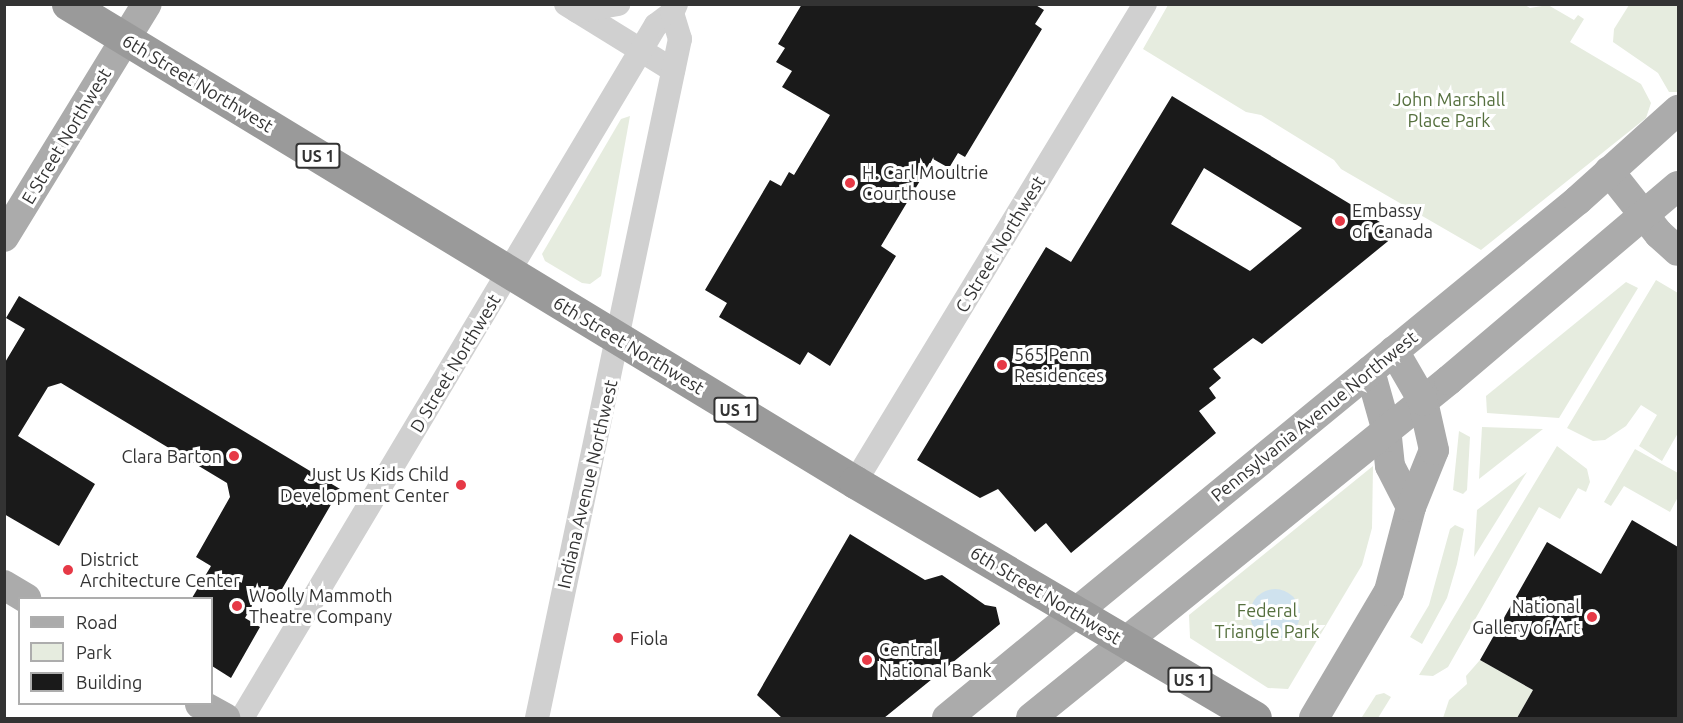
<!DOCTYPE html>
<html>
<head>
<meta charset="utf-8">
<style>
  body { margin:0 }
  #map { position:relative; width:1683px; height:723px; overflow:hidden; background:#fff; font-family:Ubuntu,sans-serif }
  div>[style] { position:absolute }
  .green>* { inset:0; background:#e6ecdf }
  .water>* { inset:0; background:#cfe2ee }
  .round { border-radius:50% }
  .building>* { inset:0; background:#1a1a1a }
  .minor>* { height:24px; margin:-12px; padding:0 12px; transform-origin:12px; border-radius:12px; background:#d0d0d0 }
  .major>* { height:30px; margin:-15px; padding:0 15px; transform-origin:15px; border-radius:15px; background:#ababab }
  .highway>* { height:33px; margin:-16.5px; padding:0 16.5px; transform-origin:16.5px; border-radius:16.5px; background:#9a9a9a }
  .dots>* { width:16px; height:16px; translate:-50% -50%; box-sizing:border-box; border:3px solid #fff; border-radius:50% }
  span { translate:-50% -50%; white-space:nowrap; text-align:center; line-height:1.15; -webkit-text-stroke:6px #fff; paint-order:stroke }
  .shield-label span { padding:2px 4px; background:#fff; border:2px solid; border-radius:4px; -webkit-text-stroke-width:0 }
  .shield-label { font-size:16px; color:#333; font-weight:700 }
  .street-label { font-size:18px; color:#333 }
  .park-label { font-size:18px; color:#56703f }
  .poi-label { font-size:18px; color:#333 }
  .left { translate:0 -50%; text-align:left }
  .right { translate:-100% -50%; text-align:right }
  .frame { position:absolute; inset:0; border:6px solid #333; pointer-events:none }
  .legend { position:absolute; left:18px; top:597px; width:195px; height:108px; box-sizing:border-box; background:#fff; border:2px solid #adadad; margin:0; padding:8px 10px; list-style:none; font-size:18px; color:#333 }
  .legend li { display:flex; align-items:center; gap:12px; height:30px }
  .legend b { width:30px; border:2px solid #adadad }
</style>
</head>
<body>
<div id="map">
  <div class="green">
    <div style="clip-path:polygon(1523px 4px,1530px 8px,1548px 5px,1574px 20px,1578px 15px,1584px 19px,1570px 42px,1641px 84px,1651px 103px,1646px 118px,1481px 250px,1341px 169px,1334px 160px,1261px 115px,1246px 112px,1143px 49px,1168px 5px)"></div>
    <div style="clip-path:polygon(1629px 5px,1678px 5px,1677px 92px,1669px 92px,1658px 73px,1613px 42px,1614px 29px)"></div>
    <div style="clip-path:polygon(630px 116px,601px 276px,590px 284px,582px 283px,545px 261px,542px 254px,621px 119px)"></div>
    <div style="clip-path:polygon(1656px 280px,1678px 293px,1678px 433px,1662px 461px,1639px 446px,1657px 415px,1641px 405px,1626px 426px,1605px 440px,1593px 441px,1567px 428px)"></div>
    <div style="clip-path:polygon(1626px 282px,1638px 288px,1559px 418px,1487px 413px,1486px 396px)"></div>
    <div style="clip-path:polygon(1482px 427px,1543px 429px,1479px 479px)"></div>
    <div style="clip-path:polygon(1459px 431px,1470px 437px,1467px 490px,1463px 494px,1453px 490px)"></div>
    <div style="clip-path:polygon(1557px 446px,1587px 469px,1590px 482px,1586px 492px,1578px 488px,1560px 519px,1539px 507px,1448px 667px,1433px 676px,1419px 675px)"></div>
    <div style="clip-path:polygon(1635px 449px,1678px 473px,1678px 497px,1670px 512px,1624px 486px,1611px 506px,1604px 502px)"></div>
    <div style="clip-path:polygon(1373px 466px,1372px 528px,1362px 565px,1288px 689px,1268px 688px,1190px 638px,1189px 615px)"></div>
    <div style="clip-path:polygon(1527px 472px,1474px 557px,1477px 510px)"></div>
    <div style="clip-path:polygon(1455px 525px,1464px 529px,1457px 564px,1447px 598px,1422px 644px,1410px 637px,1429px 605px,1450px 529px)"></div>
    <div style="clip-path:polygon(1480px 660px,1533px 690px,1517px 718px,1443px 718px,1449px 700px,1467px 684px,1466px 676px)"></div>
    <div style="clip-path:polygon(1384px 693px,1391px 697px,1378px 718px,1362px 717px,1376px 695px)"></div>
  </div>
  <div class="water">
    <div class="round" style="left:1250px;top:589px;width:50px;height:50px"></div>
  </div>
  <div class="building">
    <div style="clip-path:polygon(802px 4px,1034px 4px,1044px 10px,1035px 24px,1042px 29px,965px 157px,958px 153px,949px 168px,933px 159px,881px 246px,896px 256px,830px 366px,808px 352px,800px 365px,719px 317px,727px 303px,705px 290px,770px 180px,781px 186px,789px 172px,794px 175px,830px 115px,782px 87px,792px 71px,776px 62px,785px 48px,778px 44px)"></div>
    <div style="clip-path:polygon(evenodd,1172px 96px,1398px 233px,1262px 344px,1253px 338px,1213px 369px,1221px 378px,1209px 388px,1216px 398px,1199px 411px,1216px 433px,1071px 553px,1046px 523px,1035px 532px,998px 489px,980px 498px,917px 460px,1046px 247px,1071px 262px,1172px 96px,1204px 168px,1302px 228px,1250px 271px,1171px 224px,1204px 168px)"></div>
    <div style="clip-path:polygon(19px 296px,340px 489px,278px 596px,263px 587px,245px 618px,260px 627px,231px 678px,212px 666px,212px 598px,192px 598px,211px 566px,196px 557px,230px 497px,227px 483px,61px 383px,48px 387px,18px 436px,95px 484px,59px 546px,4px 514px,4px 364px,25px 329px,6px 318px)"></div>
    <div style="clip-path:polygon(1632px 520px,1678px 547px,1678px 718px,1517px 718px,1533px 690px,1480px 660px,1547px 542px,1601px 574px)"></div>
    <div style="clip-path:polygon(850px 534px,925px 580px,942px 575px,985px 605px,996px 607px,1000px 624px,884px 718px,782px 718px,757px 695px)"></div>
  </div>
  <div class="minor">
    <div style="left:566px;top:4px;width:126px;rotate:31.7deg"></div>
    <div style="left:577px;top:11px;width:42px;rotate:-9.7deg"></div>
    <div style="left:855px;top:482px;width:559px;rotate:-58.76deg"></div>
    <div style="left:242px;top:718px;width:807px;rotate:-59.15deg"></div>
    <div style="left:656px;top:25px;width:20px;rotate:-37deg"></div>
    <div style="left:537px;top:718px;width:694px;rotate:-78.11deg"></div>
    <div style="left:680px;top:39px;width:27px;rotate:-107deg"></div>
    <div style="left:672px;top:13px;width:10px;rotate:-66deg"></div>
  </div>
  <div class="major">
    <div style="left:1609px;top:171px;width:80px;rotate:51.6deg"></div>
    <div style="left:1659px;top:234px;width:25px;rotate:42deg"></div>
    <div style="left:4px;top:237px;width:273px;rotate:-58.5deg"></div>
    <div style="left:1370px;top:371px;width:59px;rotate:74.3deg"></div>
    <div style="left:1386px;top:428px;width:38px;rotate:84deg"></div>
    <div style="left:1390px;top:466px;width:46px;rotate:62.9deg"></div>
    <div style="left:4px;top:585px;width:26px;rotate:31deg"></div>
    <div style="left:200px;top:704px;width:29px;rotate:29deg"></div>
    <div style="left:947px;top:718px;width:816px;rotate:-39.38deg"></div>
    <div style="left:1578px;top:200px;width:135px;rotate:-42deg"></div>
    <div style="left:1031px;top:718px;width:538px;rotate:-38.96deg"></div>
    <div style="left:1449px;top:380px;width:300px;rotate:-40.3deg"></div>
    <div style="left:1314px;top:718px;width:147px;rotate:-59.4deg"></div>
    <div style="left:1389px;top:591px;width:87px;rotate:-75.3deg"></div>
    <div style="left:1411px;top:507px;width:61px;rotate:-68deg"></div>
    <div style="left:1434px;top:450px;width:50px;rotate:-102.7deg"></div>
    <div style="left:1423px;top:401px;width:58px;rotate:-120.1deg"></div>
  </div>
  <div class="highway">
    <div style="left:68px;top:4px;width:921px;rotate:31.27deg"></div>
    <div style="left:855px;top:482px;width:464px;rotate:30.5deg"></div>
  </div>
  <div class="dots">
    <div style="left:850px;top:183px;background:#e63946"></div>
    <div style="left:1340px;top:221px;background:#e63946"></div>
    <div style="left:1002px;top:365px;background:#e63946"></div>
    <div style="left:234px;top:456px;background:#e63946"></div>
    <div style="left:461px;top:485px;background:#e63946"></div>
    <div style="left:68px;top:570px;background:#e63946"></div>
    <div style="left:237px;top:606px;background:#e63946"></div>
    <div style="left:1592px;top:617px;background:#e63946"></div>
    <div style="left:618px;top:638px;background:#e63946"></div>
    <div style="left:867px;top:660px;background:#e63946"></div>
  </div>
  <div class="shield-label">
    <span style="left:318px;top:156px">US 1</span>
    <span style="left:736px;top:410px">US 1</span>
    <span style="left:1190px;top:680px">US 1</span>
  </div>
  <div class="street-label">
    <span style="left:198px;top:83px;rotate:31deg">6th Street Northwest</span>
    <span style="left:66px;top:136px;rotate:-59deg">E Street Northwest</span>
    <span style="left:1000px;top:244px;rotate:-59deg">C Street Northwest</span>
    <span style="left:629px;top:345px;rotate:31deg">6th Street Northwest</span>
    <span style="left:455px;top:363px;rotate:-59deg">D Street Northwest</span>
    <span style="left:1314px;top:416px;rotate:-39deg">Pennsylvania Avenue Northwest</span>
    <span style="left:587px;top:484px;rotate:-77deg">Indiana Avenue Northwest</span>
    <span style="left:1046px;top:595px;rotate:31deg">6th Street Northwest</span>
  </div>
  <div class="park-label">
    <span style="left:1449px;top:110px">John Marshall<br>Place Park</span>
    <span style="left:1267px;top:621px">Federal<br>Triangle Park</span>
  </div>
  <div class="poi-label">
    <span class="left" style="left:862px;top:183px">H. Carl Moultrie<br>Courthouse</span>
    <span class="left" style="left:1352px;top:221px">Embassy<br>of Canada</span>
    <span class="left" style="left:1014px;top:365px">565 Penn<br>Residences</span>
    <span class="right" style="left:222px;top:456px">Clara Barton</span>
    <span class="right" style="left:449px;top:485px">Just Us Kids Child<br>Development Center</span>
    <span class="left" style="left:80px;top:570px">District<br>Architecture Center</span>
    <span class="left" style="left:249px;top:606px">Woolly Mammoth<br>Theatre Company</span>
    <span class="right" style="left:1580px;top:617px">National<br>Gallery of Art</span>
    <span class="left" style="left:630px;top:638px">Fiola</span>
    <span class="left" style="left:879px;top:660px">Central<br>National Bank</span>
  </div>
  <div class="frame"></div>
  <ul class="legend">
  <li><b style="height:8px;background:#ababab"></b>Road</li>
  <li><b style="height:16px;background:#e6ecdf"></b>Park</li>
  <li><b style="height:16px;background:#1a1a1a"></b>Building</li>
  </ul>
</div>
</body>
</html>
